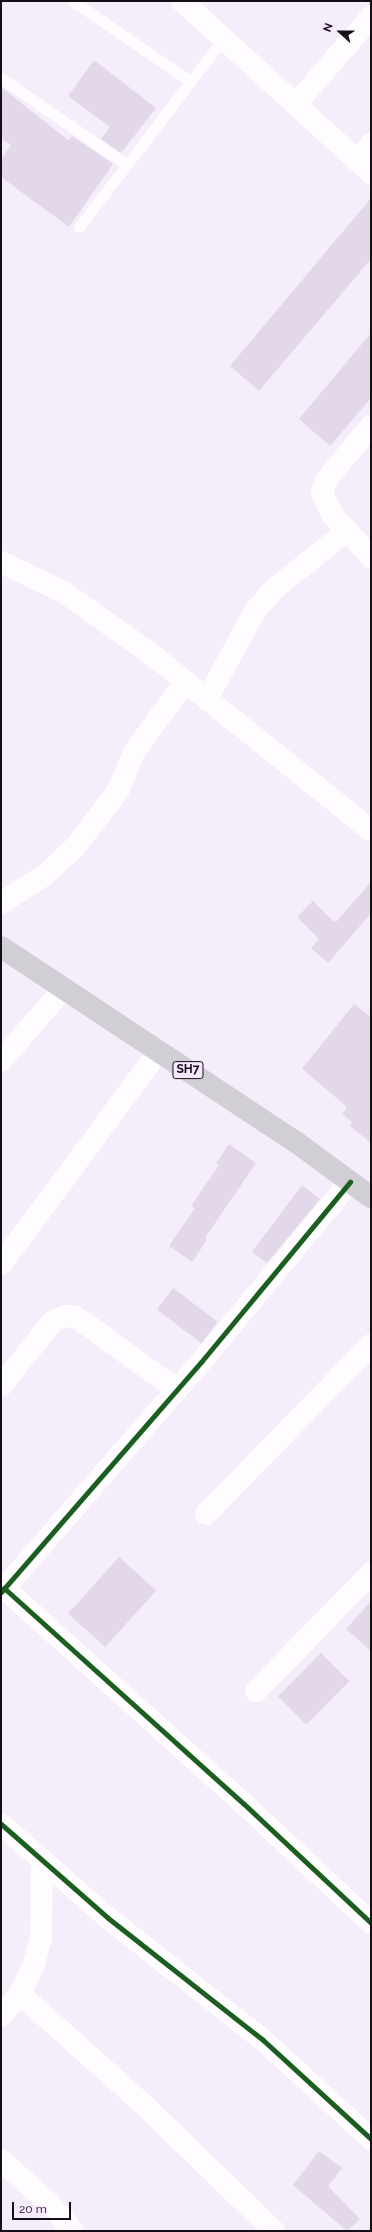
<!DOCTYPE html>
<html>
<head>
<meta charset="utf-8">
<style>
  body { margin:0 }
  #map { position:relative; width:372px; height:2232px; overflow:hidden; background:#f5edf9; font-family:Raleway,sans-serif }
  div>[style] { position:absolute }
  .building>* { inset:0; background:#e3d7ea; transform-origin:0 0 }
  .service>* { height:11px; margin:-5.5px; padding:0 5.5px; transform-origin:5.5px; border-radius:5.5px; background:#fefcfe }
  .minor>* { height:22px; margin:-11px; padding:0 11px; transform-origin:11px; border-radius:11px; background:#fefcfe }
  .primary>* { height:22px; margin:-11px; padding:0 11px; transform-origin:11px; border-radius:11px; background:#d2ced5 }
  .cycleway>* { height:5px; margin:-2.5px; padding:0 2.5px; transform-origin:2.5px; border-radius:2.5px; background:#1b5e20 }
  span { translate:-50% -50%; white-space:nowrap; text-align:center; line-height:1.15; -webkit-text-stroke:3px #f6e7ff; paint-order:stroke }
  .shield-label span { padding:1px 3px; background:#f6e7ff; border:1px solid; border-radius:3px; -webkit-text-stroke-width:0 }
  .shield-label { font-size:12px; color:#140f17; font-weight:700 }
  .frame { position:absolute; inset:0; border:2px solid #140f17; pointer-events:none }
  .north { position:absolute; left:320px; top:12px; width:40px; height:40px; -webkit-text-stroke:3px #f6e7ff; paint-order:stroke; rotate:291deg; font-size:11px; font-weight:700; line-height:16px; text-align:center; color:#140f17 }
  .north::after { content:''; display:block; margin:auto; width:14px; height:18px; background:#140f17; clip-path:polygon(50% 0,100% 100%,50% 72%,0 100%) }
  .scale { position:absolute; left:12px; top:2202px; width:59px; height:18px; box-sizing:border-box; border:2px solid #140f17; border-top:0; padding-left:5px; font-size:12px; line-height:14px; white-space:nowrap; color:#140f17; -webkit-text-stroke:3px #f6e7ff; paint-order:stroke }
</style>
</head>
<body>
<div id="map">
  <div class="building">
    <div style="clip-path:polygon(94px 60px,156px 108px,121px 153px,101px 139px,110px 127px,68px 96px)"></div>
    <div style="clip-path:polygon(1px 87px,68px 140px,72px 136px,113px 164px,69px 227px,1px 177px,1px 159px,11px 145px,1px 138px)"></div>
    <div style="clip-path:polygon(371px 198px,371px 259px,259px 391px,230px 366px)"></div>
    <div style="clip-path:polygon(371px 333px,371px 398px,330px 446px,299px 419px)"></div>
    <div style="clip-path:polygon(371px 882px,371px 913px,328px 963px,311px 948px,319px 939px,297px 917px,313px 901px,334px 922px,337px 921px)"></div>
    <div style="clip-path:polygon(354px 1004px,371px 1017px,371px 1143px,350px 1126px,352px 1122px,342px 1114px,347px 1107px,302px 1069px)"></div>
    <div style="clip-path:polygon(229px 1144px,256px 1163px,205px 1238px,207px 1240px,192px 1262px,169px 1246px,195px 1208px,191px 1206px,219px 1165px,216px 1163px)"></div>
    <div style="clip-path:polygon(302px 1185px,320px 1199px,267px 1263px,252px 1252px)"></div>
    <div style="left:173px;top:1288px;width:56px;height:27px;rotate:37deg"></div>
    <div style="left:119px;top:1557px;width:50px;height:76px;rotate:42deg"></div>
    <div style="clip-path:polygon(371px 1601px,371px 1651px,346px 1629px)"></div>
    <div style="left:321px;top:1653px;width:40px;height:61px;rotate:45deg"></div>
    <div style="clip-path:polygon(319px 2151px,342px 2168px,328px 2186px,360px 2219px,347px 2231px,293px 2185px)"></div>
  </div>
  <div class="service">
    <div style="left:73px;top:1px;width:142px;rotate:34.4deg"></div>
    <div style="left:1px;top:78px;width:153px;rotate:34.6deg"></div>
    <div style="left:79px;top:227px;width:238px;rotate:-52.5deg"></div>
  </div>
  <div class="minor">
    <div style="left:182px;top:1px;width:256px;rotate:42.3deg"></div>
    <div style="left:296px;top:104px;width:115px;rotate:-49.2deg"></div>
    <div style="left:359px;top:161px;width:21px;rotate:-55deg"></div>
    <div style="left:371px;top:426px;width:69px;rotate:129.7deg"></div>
    <div style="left:327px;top:479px;width:14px;rotate:111deg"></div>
    <div style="left:322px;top:492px;width:24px;rotate:66deg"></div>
    <div style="left:332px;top:514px;width:58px;rotate:47.8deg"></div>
    <div style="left:1px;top:562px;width:71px;rotate:25.8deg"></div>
    <div style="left:65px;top:593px;width:105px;rotate:35.3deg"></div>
    <div style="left:151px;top:654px;width:282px;rotate:38.7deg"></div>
    <div style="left:207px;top:699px;width:100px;rotate:-61.4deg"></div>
    <div style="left:255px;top:611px;width:28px;rotate:-49deg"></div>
    <div style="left:273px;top:590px;width:95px;rotate:-38.6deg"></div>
    <div style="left:1px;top:903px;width:52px;rotate:-32.5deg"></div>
    <div style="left:45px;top:875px;width:40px;rotate:-43deg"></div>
    <div style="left:74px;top:848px;width:72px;rotate:-52.3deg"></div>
    <div style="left:118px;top:791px;width:42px;rotate:-67.7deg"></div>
    <div style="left:134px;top:752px;width:87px;rotate:-53.9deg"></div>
    <div style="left:1px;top:1061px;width:96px;rotate:-49.2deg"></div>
    <div style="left:1px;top:1264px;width:265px;rotate:-53.4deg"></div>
    <div style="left:1px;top:1386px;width:83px;rotate:-51.3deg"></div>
    <div style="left:53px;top:1321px;width:15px;rotate:-20deg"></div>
    <div style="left:67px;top:1316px;width:8px;rotate:7deg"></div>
    <div style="left:75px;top:1317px;width:17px;rotate:33deg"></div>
    <div style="left:89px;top:1326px;width:109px;rotate:36deg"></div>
    <div style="left:206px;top:1514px;width:236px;rotate:-45.7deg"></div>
    <div style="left:4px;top:1588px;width:323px;rotate:42deg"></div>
    <div style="left:244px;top:1804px;width:174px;rotate:43.1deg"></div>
    <div style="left:1px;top:1592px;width:305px;rotate:-49deg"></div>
    <div style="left:201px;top:1362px;width:234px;rotate:-50.4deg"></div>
    <div style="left:256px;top:1691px;width:165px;rotate:-45.7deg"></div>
    <div style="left:1px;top:1824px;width:142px;rotate:41.3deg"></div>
    <div style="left:108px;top:1918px;width:197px;rotate:38.2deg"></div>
    <div style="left:263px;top:2040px;width:147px;rotate:42.5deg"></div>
    <div style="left:20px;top:1994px;width:165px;rotate:41.8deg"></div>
    <div style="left:143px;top:2104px;width:182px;rotate:44.1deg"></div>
    <div style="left:1px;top:2016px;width:29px;rotate:-49deg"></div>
    <div style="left:20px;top:1994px;width:33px;rotate:-65deg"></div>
    <div style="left:34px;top:1964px;width:28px;rotate:-75deg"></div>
    <div style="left:41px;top:1937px;width:74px;rotate:-89.2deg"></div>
    <div style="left:1px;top:2160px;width:64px;rotate:41.9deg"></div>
    <div style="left:49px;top:2203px;width:37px;rotate:49deg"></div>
  </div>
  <div class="primary">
    <div style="left:1px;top:947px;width:354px;rotate:33.5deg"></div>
    <div style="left:296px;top:1142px;width:93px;rotate:36.3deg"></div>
  </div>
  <div class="cycleway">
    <div style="left:4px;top:1588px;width:323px;rotate:42deg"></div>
    <div style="left:244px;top:1804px;width:174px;rotate:43.1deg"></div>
    <div style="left:1px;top:1592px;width:305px;rotate:-49deg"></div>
    <div style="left:201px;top:1362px;width:234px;rotate:-50.4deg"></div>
    <div style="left:1px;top:1824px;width:142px;rotate:41.3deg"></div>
    <div style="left:108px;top:1918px;width:197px;rotate:38.2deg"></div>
    <div style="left:263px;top:2040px;width:147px;rotate:42.5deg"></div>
  </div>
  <div class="shield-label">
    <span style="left:188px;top:1070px">SH7</span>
  </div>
  <div class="frame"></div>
  <div class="north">N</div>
  <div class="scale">20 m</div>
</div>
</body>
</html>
